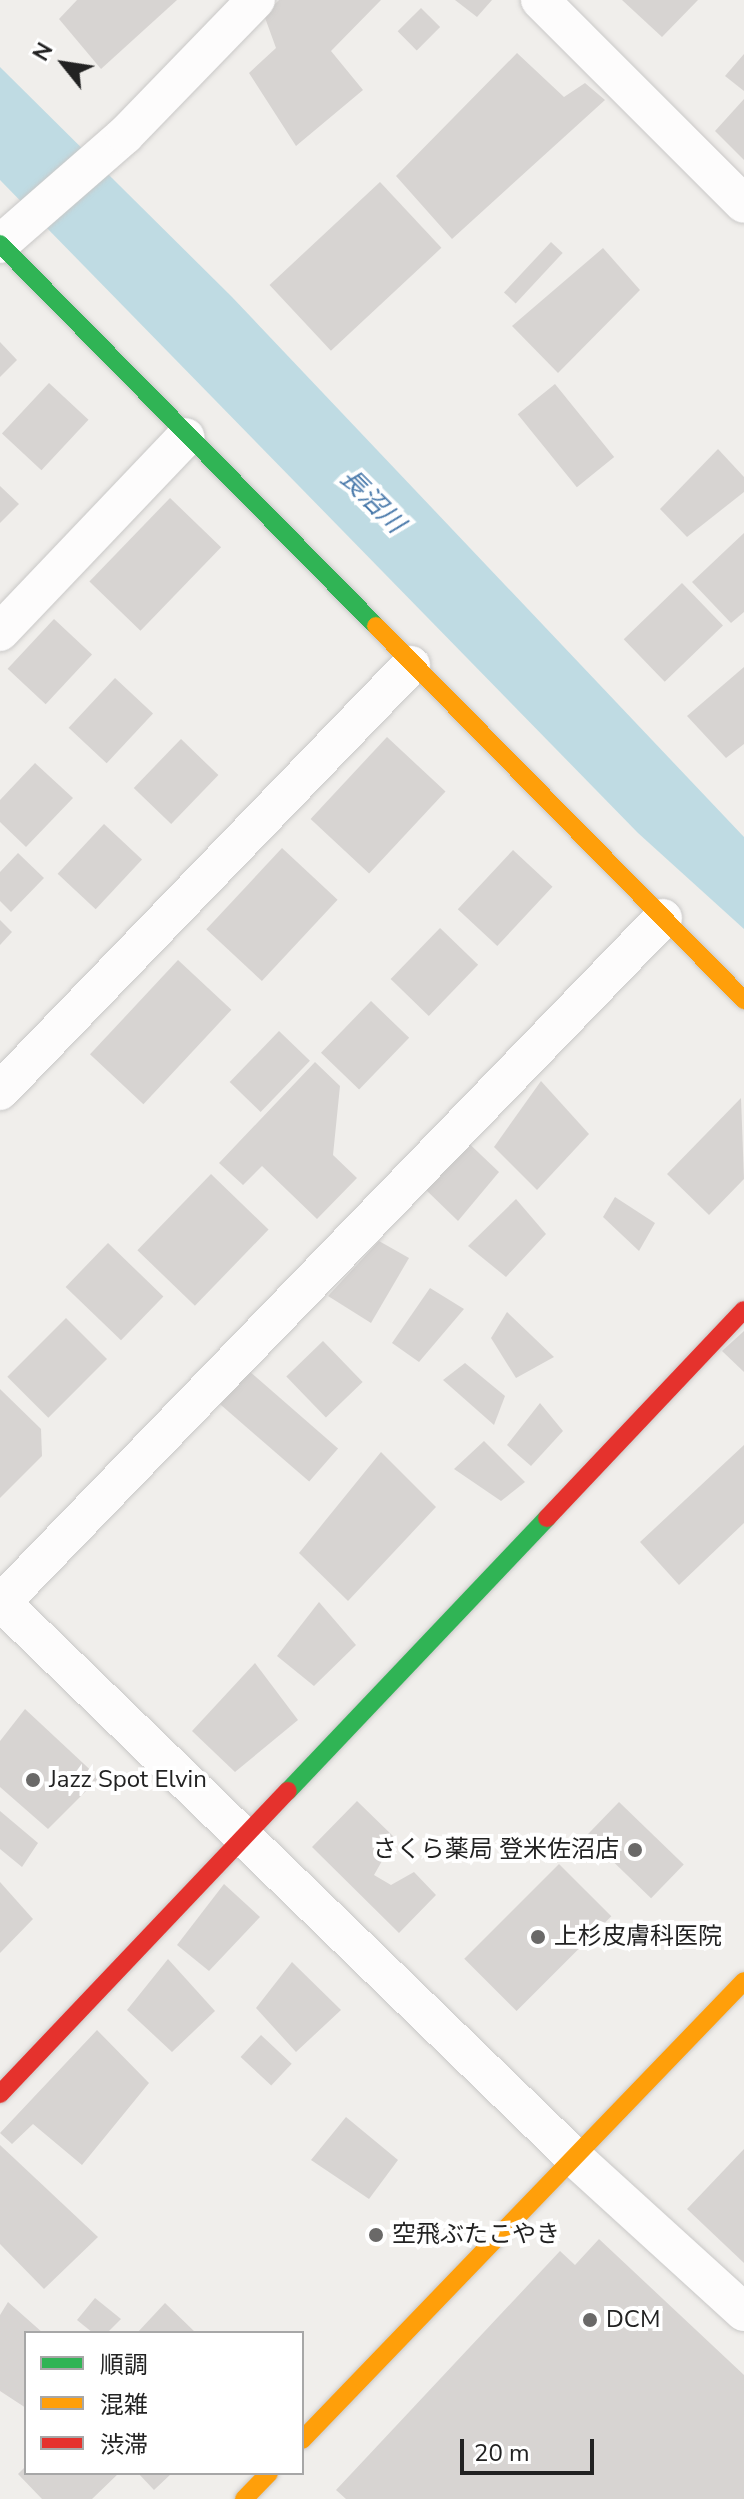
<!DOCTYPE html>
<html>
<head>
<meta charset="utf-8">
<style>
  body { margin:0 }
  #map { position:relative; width:744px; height:2499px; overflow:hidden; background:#f0eeeb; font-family:"Nunito Sans","Noto Sans JP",sans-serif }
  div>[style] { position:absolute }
  .water>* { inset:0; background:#bfdbe3 }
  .building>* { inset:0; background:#d7d4d2; transform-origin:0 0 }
  .roads { filter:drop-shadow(0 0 2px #c9c8c7) drop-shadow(0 0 2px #c9c8c7) }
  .street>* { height:38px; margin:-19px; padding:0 19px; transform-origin:19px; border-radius:19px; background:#fdfcfc }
  .fast>* { height:18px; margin:-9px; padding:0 9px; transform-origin:9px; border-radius:9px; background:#30b455 }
  .slow>* { height:18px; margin:-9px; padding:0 9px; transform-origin:9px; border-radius:9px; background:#ff9f0a }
  .jam>* { height:18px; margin:-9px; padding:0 9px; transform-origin:9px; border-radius:9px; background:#e5322d }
  .dots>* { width:22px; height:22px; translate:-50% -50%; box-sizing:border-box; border:4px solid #fff; border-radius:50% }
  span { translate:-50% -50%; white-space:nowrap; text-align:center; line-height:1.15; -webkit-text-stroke:8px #fff; paint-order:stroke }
  .poi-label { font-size:24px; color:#222 }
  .left { translate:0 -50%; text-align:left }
  .right { translate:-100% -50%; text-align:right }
  .water-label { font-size:26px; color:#4a7aab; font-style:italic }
  .legend { position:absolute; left:24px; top:2331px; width:280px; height:144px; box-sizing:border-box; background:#fff; border:2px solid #a7a7a7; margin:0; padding:10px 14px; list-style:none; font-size:24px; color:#222 }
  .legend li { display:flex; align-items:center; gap:16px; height:40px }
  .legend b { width:40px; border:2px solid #a7a7a7 }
  .north { position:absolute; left:24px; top:24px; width:80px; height:80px; -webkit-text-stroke:6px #fff; paint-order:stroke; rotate:300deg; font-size:22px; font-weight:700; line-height:32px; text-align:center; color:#222 }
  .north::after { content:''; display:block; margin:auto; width:28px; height:36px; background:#222; clip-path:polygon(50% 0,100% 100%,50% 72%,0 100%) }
  .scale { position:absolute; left:460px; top:2439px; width:134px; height:36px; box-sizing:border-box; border:4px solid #222; border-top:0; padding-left:10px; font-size:24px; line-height:28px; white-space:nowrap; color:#222; -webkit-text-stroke:6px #fff; paint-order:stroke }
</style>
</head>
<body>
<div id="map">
  <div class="water">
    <div style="clip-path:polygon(0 67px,232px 297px,744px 837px,744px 929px,638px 833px,0 180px)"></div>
  </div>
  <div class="building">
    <div style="clip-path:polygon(77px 0,177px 0,101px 69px,59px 19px)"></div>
    <div style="clip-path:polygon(279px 0,381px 0,331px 51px,363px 90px,296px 146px,249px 73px,276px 48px,264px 15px)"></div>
    <div style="clip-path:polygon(455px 0,492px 0,477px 17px)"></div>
    <div style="clip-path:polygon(622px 0,698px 0,662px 37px)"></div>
    <div style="left:421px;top:8px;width:27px;height:33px;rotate:45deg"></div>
    <div style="clip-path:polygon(517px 53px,564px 97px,585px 83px,605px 100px,452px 239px,396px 176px)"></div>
    <div style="clip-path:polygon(744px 54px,744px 91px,725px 76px)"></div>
    <div style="clip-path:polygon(744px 99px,744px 160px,715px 131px)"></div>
    <div style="left:380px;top:182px;width:90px;height:151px;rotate:47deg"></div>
    <div style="left:551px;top:242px;width:16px;height:69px;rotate:43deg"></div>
    <div style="clip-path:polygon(603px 248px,640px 290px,558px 373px,512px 326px)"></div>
    <div style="clip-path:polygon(0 342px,17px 360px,0 377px)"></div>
    <div style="left:49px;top:383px;width:54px;height:69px;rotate:43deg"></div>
    <div style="left:555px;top:384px;width:94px;height:48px;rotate:51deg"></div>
    <div style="clip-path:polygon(718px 449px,744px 477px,744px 492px,687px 537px,660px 509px)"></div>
    <div style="clip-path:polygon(0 486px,19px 504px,0 523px)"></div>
    <div style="left:170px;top:498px;width:71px;height:116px;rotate:44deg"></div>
    <div style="clip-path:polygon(744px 533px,744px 612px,731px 623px,692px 582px)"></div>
    <div style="left:682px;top:583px;width:59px;height:81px;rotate:46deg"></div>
    <div style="left:54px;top:619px;width:52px;height:68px;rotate:43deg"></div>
    <div style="clip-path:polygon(744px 667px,744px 744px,726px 758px,687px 716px)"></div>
    <div style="left:115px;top:678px;width:52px;height:68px;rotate:43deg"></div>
    <div style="left:387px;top:737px;width:80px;height:112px;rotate:43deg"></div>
    <div style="left:181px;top:739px;width:52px;height:68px;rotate:44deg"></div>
    <div style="clip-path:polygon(35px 763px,73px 798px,26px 847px,0 822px,0 800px)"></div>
    <div style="left:104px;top:824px;width:52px;height:68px;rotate:43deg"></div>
    <div style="left:282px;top:848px;width:76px;height:111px;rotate:43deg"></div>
    <div style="left:513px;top:850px;width:54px;height:81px;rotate:43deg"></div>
    <div style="clip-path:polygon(18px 853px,44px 878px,11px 912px,0 901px,0 872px)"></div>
    <div style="clip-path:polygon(0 920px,12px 932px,0 945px)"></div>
    <div style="left:440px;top:928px;width:53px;height:71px;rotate:44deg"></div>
    <div style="left:178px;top:960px;width:73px;height:129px;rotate:43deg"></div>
    <div style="left:371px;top:1001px;width:53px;height:72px;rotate:44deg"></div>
    <div style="left:279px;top:1031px;width:43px;height:71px;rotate:44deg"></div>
    <div style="clip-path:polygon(315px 1062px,340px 1086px,333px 1155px,357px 1178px,317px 1219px,262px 1166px,243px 1185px,219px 1163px)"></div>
    <div style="clip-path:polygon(541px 1081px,589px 1134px,537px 1190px,494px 1147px)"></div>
    <div style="clip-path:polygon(741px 1098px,744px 1179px,709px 1215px,667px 1174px)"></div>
    <div style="clip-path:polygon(460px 1135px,499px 1172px,458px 1221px,423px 1187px)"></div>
    <div style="left:211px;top:1174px;width:80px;height:106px;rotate:44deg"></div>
    <div style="clip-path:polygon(615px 1197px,655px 1223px,639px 1251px,603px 1217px)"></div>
    <div style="clip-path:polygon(516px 1199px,546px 1234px,506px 1277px,468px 1246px)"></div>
    <div style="clip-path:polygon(379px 1241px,409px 1258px,371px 1323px,328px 1296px)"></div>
    <div style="left:108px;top:1243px;width:77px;height:61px;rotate:44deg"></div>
    <div style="clip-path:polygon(430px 1288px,464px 1309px,419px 1362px,392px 1343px)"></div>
    <div style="clip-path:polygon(507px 1312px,554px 1357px,516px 1378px,491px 1338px)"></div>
    <div style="left:66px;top:1318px;width:58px;height:83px;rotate:45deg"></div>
    <div style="clip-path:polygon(744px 1331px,744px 1372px,722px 1351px)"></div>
    <div style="left:323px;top:1341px;width:57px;height:51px;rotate:46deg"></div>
    <div style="clip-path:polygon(465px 1363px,505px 1396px,494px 1425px,443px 1380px)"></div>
    <div style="left:249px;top:1371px;width:118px;height:44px;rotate:41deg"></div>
    <div style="clip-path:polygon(0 1389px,41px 1429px,42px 1456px,0 1498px)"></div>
    <div style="clip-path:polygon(540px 1403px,563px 1431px,531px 1466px,507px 1445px)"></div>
    <div style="clip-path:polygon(484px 1441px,525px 1482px,501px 1501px,454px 1469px)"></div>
    <div style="clip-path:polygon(744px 1445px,744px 1523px,679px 1585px,640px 1542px)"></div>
    <div style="clip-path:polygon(381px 1452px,436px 1507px,348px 1601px,299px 1553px)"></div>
    <div style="clip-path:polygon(319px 1602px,356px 1645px,314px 1686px,277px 1656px)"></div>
    <div style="clip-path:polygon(255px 1663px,298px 1720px,235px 1772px,192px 1731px)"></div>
    <div style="clip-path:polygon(25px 1709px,99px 1778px,48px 1829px,0 1787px,0 1741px)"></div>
    <div style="clip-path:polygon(357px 1801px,395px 1838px,374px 1875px,391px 1885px,414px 1872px,436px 1895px,399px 1933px,312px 1847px)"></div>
    <div style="left:619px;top:1802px;width:90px;height:47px;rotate:44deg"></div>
    <div style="clip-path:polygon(0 1811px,38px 1843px,22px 1867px,0 1849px)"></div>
    <div style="left:559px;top:1864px;width:74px;height:134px;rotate:45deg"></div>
    <div style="clip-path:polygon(0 1882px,33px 1919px,0 1953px)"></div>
    <div style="clip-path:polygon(224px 1884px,260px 1917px,209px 1971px,177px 1945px)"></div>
    <div style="clip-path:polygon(168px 1959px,215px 2011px,172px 2052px,127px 2010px)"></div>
    <div style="clip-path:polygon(292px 1962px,341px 2010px,296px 2052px,256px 2008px)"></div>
    <div style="clip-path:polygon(97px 2030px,149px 2083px,82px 2165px,33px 2124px,12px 2144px,0 2133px)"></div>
    <div style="left:261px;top:2035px;width:42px;height:30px;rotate:43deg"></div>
    <div style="clip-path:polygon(346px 2117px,398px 2160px,369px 2199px,311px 2160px)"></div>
    <div style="clip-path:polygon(0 2145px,98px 2237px,44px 2289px,0 2244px)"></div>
    <div style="clip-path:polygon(744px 2149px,744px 2263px,687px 2209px)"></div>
    <div style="clip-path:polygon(599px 2239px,744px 2375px,744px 2499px,346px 2499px,336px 2490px,560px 2251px,575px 2265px)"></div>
    <div style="clip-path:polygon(95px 2298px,121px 2319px,107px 2333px,93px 2333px,77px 2320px)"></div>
    <div style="clip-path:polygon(8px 2302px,43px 2333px,26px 2333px,26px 2408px,0 2391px,0 2315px)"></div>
    <div style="clip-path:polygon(165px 2303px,196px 2333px,137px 2333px)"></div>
    <div style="clip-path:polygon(26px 2466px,26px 2473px,119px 2473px,92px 2499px,42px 2499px,18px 2474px)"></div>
    <div style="clip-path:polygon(138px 2473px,172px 2473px,154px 2490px)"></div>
  </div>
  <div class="roads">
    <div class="street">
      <div style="left:540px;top:0;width:288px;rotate:45deg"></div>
      <div style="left:0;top:244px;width:166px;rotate:-41.1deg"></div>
      <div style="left:125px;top:135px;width:188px;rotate:-45.9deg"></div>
      <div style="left:0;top:632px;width:269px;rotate:-46.4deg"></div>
      <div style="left:0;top:1091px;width:592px;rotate:-46.03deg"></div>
      <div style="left:0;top:1601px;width:803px;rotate:44.09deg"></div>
      <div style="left:577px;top:2160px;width:226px;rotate:42.3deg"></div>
      <div style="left:0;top:1604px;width:954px;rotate:-45.98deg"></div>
    </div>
    <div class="fast">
      <div style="left:0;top:244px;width:536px;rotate:45.45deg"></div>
      <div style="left:288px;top:1791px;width:376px;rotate:-46.5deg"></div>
    </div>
    <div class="slow">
      <div style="left:376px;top:626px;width:525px;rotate:45.46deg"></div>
      <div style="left:302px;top:2440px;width:637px;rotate:-46.08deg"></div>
      <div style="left:244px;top:2499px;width:36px;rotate:-46deg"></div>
    </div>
    <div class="jam">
      <div style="left:547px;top:1518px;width:286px;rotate:-46.6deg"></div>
      <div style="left:0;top:2094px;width:418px;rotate:-46.5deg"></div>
    </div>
  </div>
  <div class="dots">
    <div style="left:33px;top:1780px;background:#6a6968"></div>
    <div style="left:635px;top:1850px;background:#6a6968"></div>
    <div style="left:538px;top:1937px;background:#6a6968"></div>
    <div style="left:376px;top:2235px;background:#6a6968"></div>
    <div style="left:590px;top:2320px;background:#6a6968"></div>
  </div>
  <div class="poi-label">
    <span class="left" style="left:49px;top:1780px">Jazz Spot Elvin</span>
    <span class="right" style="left:619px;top:1850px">さくら薬局 登米佐沼店</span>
    <span class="left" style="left:554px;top:1937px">上杉皮膚科医院</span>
    <span class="left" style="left:392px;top:2235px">空飛ぶたこやき</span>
    <span class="left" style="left:606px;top:2320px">DCM</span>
  </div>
  <div class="water-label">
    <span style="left:372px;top:501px;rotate:45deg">長沼川</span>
  </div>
  <ul class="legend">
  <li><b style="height:10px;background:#30b455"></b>順調</li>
  <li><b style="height:10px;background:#ff9f0a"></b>混雑</li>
  <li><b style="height:10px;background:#e5322d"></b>渋滞</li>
  </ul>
  <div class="north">N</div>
  <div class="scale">20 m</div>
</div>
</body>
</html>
